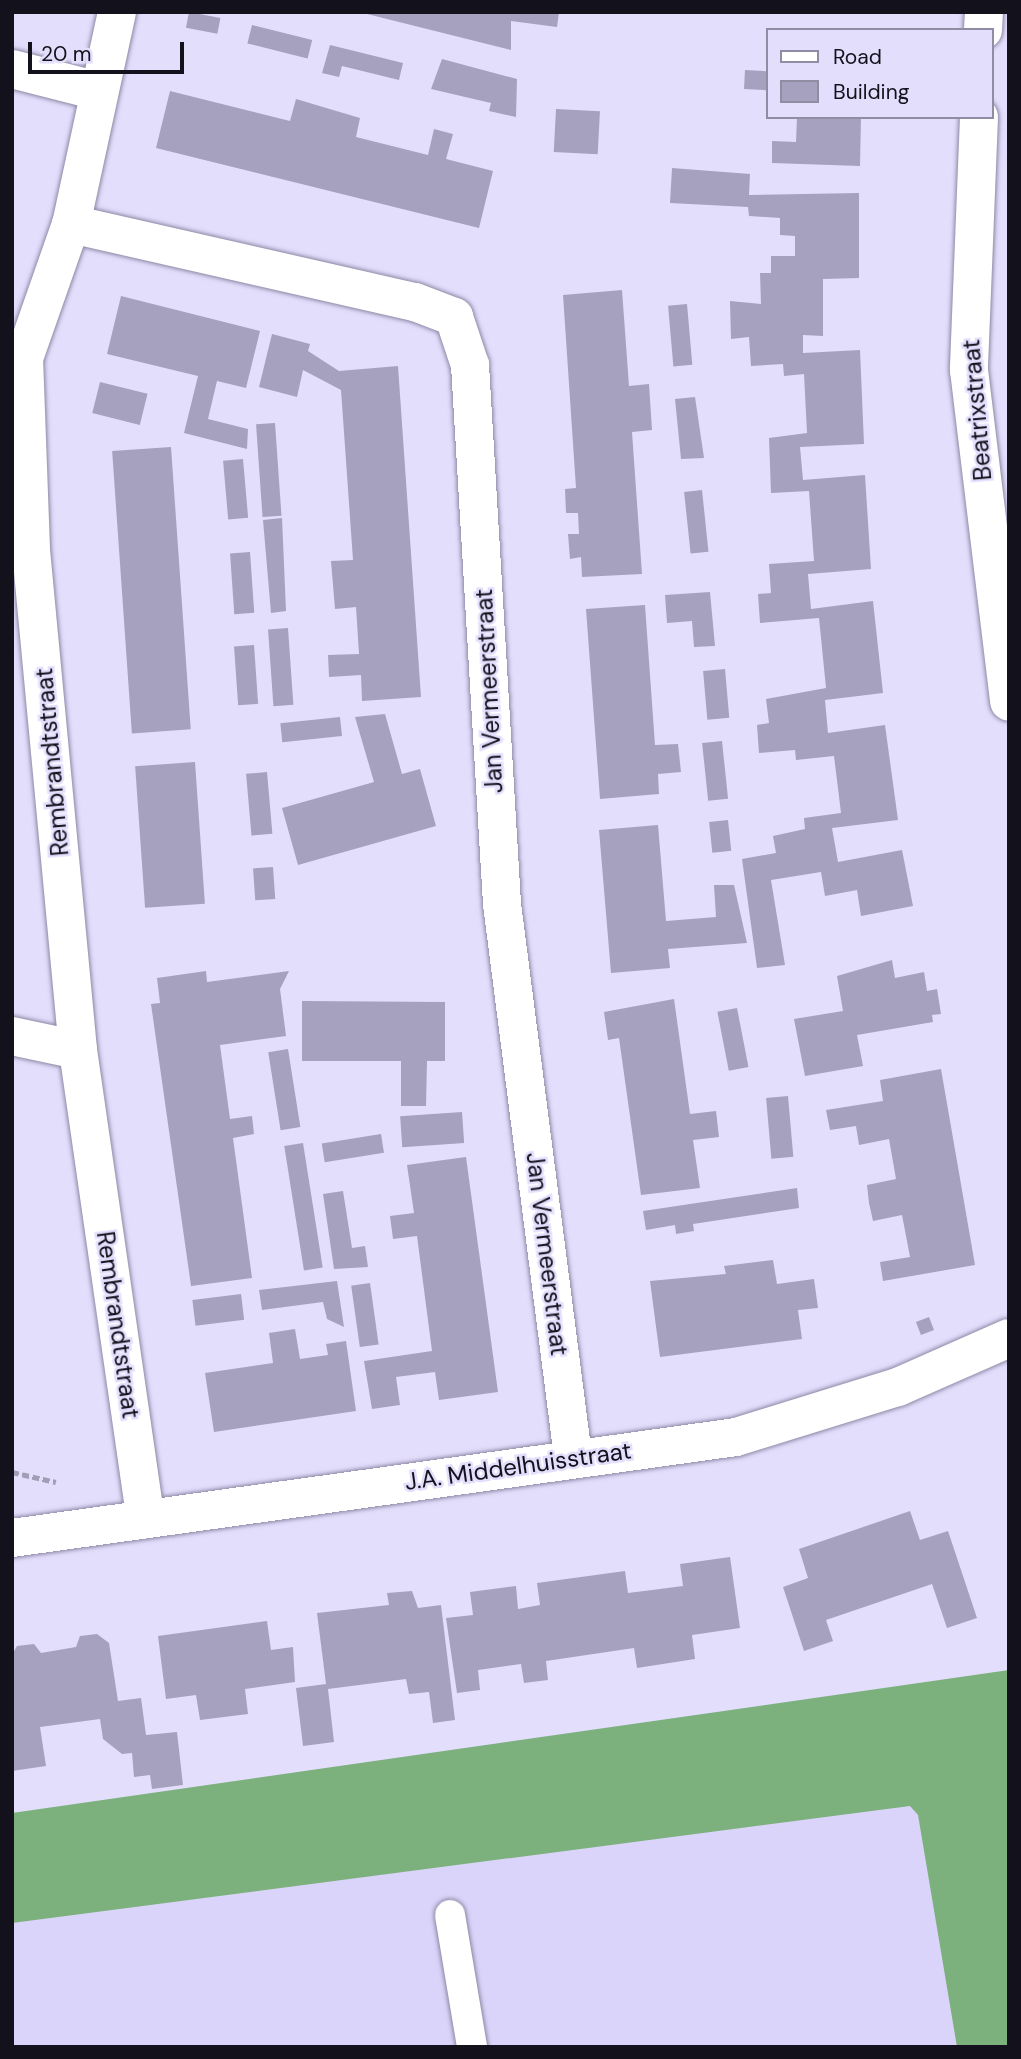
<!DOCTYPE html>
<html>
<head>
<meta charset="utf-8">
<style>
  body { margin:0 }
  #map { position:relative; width:1021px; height:2059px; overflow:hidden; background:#e4defd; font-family:"DM Sans",sans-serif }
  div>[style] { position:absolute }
  .built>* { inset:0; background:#dbd4fa }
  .forest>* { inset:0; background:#7cb17d }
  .building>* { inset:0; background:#a6a1be; transform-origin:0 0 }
  .path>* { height:4.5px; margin-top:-2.25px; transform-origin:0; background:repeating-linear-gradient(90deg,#a39eb6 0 7px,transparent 0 10.5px) }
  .roads { filter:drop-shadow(0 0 2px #8e88a5) drop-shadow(0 0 2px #8e88a5) }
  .lane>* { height:30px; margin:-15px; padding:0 15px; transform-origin:15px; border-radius:15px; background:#fff }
  .street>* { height:38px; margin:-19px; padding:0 19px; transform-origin:19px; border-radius:19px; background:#fff }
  span { translate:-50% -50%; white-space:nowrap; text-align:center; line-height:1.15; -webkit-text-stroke:5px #e4defd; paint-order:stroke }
  .street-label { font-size:24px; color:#13111b }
  .frame { position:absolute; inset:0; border:14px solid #13111b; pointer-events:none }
  .legend { position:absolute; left:766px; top:28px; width:228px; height:91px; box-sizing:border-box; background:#e4defd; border:2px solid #908ca3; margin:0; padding:9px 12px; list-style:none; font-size:21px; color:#13111b }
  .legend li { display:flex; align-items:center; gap:14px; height:35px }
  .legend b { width:35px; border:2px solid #908ca3 }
  .scale { position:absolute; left:28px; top:42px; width:156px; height:32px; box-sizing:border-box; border:4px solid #13111b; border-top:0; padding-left:9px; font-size:21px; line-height:24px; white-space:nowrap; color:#13111b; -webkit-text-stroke:5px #e4defd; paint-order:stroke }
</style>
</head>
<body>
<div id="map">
  <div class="built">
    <div style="clip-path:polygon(1009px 1722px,1009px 2047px,12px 2047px,12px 1870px)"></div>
  </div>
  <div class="forest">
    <div style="clip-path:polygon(1009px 1670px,1009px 2047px,957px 2047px,918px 1815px,910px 1806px,12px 1923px,12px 1813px)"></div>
  </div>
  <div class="building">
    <div style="left:189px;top:12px;width:32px;height:16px;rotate:11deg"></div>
    <div style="clip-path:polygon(559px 12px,557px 27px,511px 21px,511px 50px,363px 13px)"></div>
    <div style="left:252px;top:25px;width:62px;height:19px;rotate:14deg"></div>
    <div style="clip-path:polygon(330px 45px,403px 63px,399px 80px,342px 66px,339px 77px,322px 73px)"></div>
    <div style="clip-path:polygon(442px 59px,517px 79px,516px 117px,489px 111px,491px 103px,431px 89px)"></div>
    <div style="left:745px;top:70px;width:22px;height:19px;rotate:3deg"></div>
    <div style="clip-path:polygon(170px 91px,290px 121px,296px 99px,360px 118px,356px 137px,428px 155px,434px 129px,453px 134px,446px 159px,493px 171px,479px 228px,156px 148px)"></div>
    <div style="left:556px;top:109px;width:44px;height:43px;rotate:3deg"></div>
    <div style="clip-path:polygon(797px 117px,861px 117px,860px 166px,772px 163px,772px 141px,796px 142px)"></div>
    <div style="clip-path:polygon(672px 168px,750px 174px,749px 195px,859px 193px,859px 278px,823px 279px,823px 336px,803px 335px,803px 353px,860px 350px,864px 444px,800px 447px,803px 480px,865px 475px,871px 569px,808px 574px,811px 609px,873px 601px,883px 693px,825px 700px,828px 733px,885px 725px,898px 820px,832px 828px,838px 862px,902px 850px,913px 906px,861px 916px,857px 890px,825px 896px,821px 872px,771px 880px,785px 965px,757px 968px,742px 859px,776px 853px,773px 836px,805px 829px,804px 818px,841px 813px,834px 756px,796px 760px,795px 750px,759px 753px,757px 725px,769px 723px,766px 699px,826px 688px,819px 618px,760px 623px,758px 594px,771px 593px,769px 564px,814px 561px,809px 491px,771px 493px,769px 438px,807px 433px,804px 374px,784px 376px,783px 364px,751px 366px,749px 337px,731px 339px,730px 301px,761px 304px,760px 273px,771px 273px,771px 256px,795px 256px,795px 236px,780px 235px,780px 218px,749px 216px,748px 207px,670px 203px)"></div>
    <div style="clip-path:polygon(622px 290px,629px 386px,649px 384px,652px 430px,632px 432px,642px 574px,582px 577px,581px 557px,570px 559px,568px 534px,579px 534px,578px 513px,566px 513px,565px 489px,576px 488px,563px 295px)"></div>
    <div style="clip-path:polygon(121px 296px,260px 331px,246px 388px,217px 381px,208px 419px,248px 429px,247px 449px,184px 433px,198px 376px,107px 354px)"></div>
    <div style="left:687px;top:304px;width:61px;height:19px;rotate:85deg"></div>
    <div style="clip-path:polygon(272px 334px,310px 344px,308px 351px,339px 371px,398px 366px,421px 697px,362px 701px,361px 675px,329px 677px,328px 655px,359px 654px,356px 607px,335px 609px,331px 561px,353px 560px,341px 390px,303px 370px,297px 397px,259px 387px)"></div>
    <div style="left:100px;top:382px;width:49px;height:32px;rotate:14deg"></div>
    <div style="clip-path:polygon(695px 397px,704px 458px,681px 459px,675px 399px)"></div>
    <div style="left:275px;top:423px;width:93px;height:19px;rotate:86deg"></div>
    <div style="left:171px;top:447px;width:283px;height:59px;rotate:86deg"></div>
    <div style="left:243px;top:459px;width:59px;height:20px;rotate:85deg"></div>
    <div style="left:702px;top:490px;width:62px;height:18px;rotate:84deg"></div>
    <div style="clip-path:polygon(282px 518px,286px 611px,271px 613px,263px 520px)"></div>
    <div style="left:250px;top:552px;width:61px;height:20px;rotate:86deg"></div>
    <div style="clip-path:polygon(710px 592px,715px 646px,694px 647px,692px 621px,667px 623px,665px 595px)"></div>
    <div style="clip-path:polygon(645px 605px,655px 745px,678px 744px,681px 772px,658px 774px,659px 794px,600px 799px,586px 609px)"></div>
    <div style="left:288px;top:628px;width:77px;height:20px;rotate:86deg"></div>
    <div style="left:254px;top:645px;width:59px;height:20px;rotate:86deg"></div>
    <div style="left:725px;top:669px;width:49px;height:22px;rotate:85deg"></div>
    <div style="clip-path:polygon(385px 714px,402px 774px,420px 769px,436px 826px,298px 865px,282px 808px,374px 782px,355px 717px)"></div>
    <div style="left:340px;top:717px;width:19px;height:60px;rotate:84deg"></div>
    <div style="left:722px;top:741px;width:58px;height:20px;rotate:84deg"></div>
    <div style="left:195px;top:762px;width:142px;height:60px;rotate:86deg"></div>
    <div style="left:267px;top:772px;width:62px;height:21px;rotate:85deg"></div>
    <div style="left:728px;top:820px;width:31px;height:19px;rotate:84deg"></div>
    <div style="clip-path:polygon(658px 825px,666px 921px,716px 917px,714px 885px,734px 885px,747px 943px,668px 949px,670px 968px,611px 973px,599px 830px)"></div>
    <div style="left:273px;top:867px;width:32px;height:20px;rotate:86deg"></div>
    <div style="clip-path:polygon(892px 960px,895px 978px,924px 972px,927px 991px,937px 989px,941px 1014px,932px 1015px,933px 1022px,857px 1035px,863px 1066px,805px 1076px,794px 1019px,843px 1011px,837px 976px)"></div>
    <div style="clip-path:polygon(206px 971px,207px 982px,289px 971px,280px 989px,286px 1036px,220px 1045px,230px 1119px,252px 1116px,254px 1134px,233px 1138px,252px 1278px,191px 1286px,151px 1004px,160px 1003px,157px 978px)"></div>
    <div style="clip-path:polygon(674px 999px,690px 1114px,716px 1111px,719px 1137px,693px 1140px,700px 1188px,641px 1195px,619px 1038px,608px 1040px,604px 1012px)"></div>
    <div style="clip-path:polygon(302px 1001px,445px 1002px,445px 1061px,427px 1061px,426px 1106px,401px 1106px,401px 1061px,302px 1061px)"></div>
    <div style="left:737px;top:1008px;width:60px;height:20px;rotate:79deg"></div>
    <div style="left:288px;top:1049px;width:79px;height:20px;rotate:81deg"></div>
    <div style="clip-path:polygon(941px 1069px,975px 1265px,883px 1281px,880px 1262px,910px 1257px,902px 1215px,873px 1221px,869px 1203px,867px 1185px,896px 1179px,889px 1139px,859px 1145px,856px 1126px,830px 1130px,826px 1110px,883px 1101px,880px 1080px)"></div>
    <div style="left:788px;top:1096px;width:61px;height:22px;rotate:85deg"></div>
    <div style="left:462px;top:1112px;width:31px;height:62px;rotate:86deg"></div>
    <div style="left:381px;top:1134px;width:19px;height:60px;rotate:81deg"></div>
    <div style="left:303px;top:1143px;width:126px;height:19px;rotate:81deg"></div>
    <div style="clip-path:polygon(466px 1157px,498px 1392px,439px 1400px,435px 1372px,396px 1377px,400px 1405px,372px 1409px,364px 1361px,432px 1351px,417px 1236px,393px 1239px,390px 1216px,414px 1213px,407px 1165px)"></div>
    <div style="clip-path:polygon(797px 1188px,799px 1208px,693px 1224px,694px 1231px,676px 1234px,675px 1225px,646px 1230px,643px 1211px)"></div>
    <div style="clip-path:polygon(343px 1191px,352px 1248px,365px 1246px,368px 1267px,334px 1269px,323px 1194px)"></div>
    <div style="clip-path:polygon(773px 1260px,777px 1284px,814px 1279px,818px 1308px,798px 1310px,802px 1339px,660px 1357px,650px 1281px,726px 1274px,724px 1266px)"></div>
    <div style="clip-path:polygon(337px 1281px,344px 1327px,327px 1319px,323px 1302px,262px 1310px,259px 1290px)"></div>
    <div style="left:370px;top:1283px;width:62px;height:19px;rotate:82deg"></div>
    <div style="left:241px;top:1294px;width:26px;height:49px;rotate:83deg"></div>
    <div style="left:929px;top:1317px;width:14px;height:14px;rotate:69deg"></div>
    <div style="clip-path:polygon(295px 1329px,300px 1359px,328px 1355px,326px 1344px,346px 1341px,356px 1411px,214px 1432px,205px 1373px,273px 1363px,269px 1333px)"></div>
    <div style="clip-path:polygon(910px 1511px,920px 1540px,948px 1531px,977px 1618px,947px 1628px,932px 1584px,826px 1620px,833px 1641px,804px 1651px,783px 1587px,808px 1578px,799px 1549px)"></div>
    <div style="clip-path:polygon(730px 1557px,740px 1628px,692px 1635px,695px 1659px,637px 1668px,634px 1648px,546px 1661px,548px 1680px,524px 1683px,521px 1664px,478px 1670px,480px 1690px,457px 1693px,446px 1618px,473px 1615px,470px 1592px,516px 1586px,518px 1609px,540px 1605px,537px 1583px,625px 1571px,628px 1593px,652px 1590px,683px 1586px,680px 1564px)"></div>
    <div style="clip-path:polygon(412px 1591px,418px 1608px,441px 1605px,455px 1720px,433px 1723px,429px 1692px,409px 1694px,406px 1679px,328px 1689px,334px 1742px,303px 1746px,296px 1688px,326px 1684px,317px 1613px,389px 1605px,387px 1593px)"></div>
    <div style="clip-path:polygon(267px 1621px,271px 1650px,293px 1647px,295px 1682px,245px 1689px,248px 1714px,200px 1720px,196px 1695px,166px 1699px,158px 1636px)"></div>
    <div style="clip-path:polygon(97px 1634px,109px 1643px,118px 1701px,141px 1698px,146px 1735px,177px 1732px,183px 1785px,152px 1789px,150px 1775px,134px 1777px,132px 1753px,122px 1754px,103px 1739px,100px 1719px,40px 1727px,46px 1766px,12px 1771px,13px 1653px,17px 1646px,34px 1644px,41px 1653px,76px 1647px,80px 1636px)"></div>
  </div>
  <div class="path">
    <div style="left:12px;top:1472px;width:45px;rotate:12.8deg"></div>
  </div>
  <div class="roads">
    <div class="lane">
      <div style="left:450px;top:1915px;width:134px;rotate:80.5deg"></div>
    </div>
    <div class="street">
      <div style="left:117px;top:12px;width:217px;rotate:102.2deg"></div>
      <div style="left:71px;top:224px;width:142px;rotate:109.3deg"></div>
      <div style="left:24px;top:358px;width:192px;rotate:87.9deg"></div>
      <div style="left:31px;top:550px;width:502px;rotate:84.63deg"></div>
      <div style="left:78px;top:1050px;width:474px;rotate:81.8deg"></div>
      <div style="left:983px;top:30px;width:18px;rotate:-87deg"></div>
      <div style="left:12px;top:69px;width:89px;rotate:14.3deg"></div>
      <div style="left:979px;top:117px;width:253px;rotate:92.3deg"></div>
      <div style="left:969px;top:370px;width:334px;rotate:83.1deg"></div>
      <div style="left:71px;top:224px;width:353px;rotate:12.8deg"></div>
      <div style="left:415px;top:302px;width:42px;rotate:21deg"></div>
      <div style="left:454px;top:317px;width:51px;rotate:71.6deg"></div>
      <div style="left:470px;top:365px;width:540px;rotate:86.6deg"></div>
      <div style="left:502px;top:904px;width:558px;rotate:82.68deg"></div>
      <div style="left:12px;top:1036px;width:67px;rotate:12deg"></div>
      <div style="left:12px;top:1538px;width:731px;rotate:-7.94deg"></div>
      <div style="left:736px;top:1437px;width:170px;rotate:-17.2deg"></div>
      <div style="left:898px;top:1387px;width:121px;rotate:-23.8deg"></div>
    </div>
  </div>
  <div class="street-label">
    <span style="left:977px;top:410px;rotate:-95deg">Beatrixstraat</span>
    <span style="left:489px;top:691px;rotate:-93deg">Jan Vermeerstraat</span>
    <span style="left:52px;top:762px;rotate:-95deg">Rembrandtstraat</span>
    <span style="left:547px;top:1254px;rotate:83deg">Jan Vermeerstraat</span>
    <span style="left:118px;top:1325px;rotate:82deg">Rembrandtstraat</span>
    <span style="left:518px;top:1466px;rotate:-8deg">J.A. Middelhuisstraat</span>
  </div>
  <div class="frame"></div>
  <ul class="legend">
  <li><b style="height:9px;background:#fff"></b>Road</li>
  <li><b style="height:19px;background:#a6a1be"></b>Building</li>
  </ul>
  <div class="scale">20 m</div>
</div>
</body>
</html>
